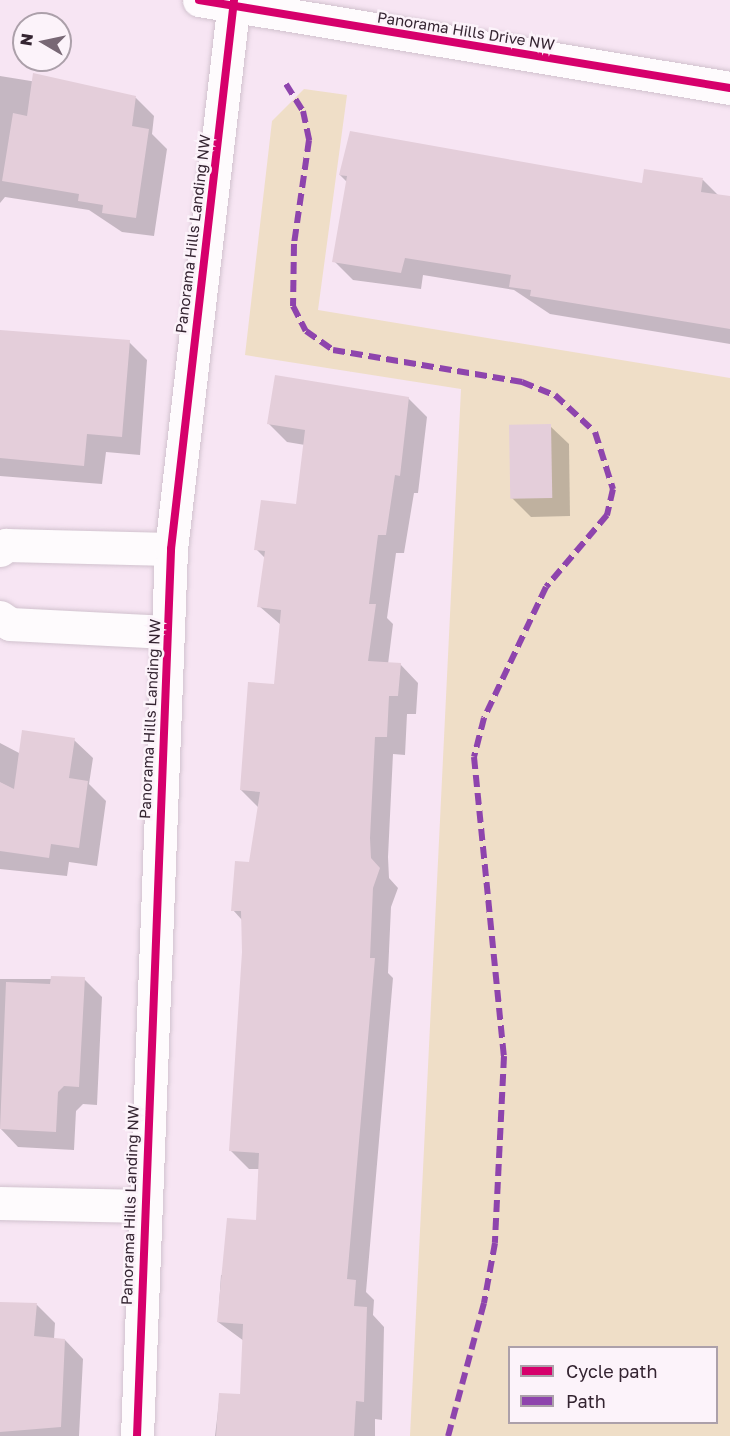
<!DOCTYPE html>
<html>
<head>
<meta charset="utf-8">
<style>
  body { margin:0 }
  #map { position:relative; width:730px; height:1436px; overflow:hidden; background:#f7e5f3; font-family:"Golos Text",sans-serif }
  div>[style] { position:absolute }
  .green>* { inset:0; background:#efdec7 }
  .shadow>* { inset:0; background:#0003 }
  .building>* { inset:0; background:#e4ceda; transform-origin:0 0 }
  .roads { filter:drop-shadow(0 0 2px #d1c2ce) drop-shadow(0 0 2px #d1c2ce) }
  .minor>* { height:33px; margin:-16.5px; padding:0 16.5px; transform-origin:16.5px; border-radius:16.5px; background:#fefbfd }
  .tertiary>* { height:33px; margin:-16.5px; padding:0 16.5px; transform-origin:16.5px; border-radius:16.5px; background:#fefbfd }
  .quiet>* { height:6px; margin-top:-3px; transform-origin:0; background:repeating-linear-gradient(90deg,#8e44ad 0 12px,transparent 0 18px) }
  .cycleway>* { height:8px; margin:-4px; padding:0 4px; transform-origin:4px; border-radius:4px; background:#d6006c }
  span { translate:-50% -50%; white-space:nowrap; text-align:center; line-height:1.15; -webkit-text-stroke:5px #fcf3fa; paint-order:stroke }
  .street-label { font-size:15px; color:#342431 }
  .legend { position:absolute; left:508px; top:1346px; width:210px; height:78px; box-sizing:border-box; background:#fcf3fa; border:2px solid #aca0aa; margin:0; padding:8px 10px; list-style:none; font-size:18px; color:#342431 }
  .legend li { display:flex; align-items:center; gap:12px; height:30px }
  .legend b { width:30px; border:2px solid #aca0aa }
  .north { position:absolute; left:12px; top:12px; width:60px; height:60px; box-sizing:border-box; background:#fcf3fa; border:2px solid #aca0aa; border-radius:50%; rotate:279deg; font-size:16px; font-weight:700; line-height:24px; text-align:center; color:#342431 }
  .north::after { content:''; display:block; margin:auto; width:21px; height:27px; background:#786875; clip-path:polygon(50% 0,100% 100%,50% 72%,0 100%) }
</style>
</head>
<body>
<div id="map">
  <div class="green">
    <div style="clip-path:polygon(evenodd,304px 89px,347px 95px,318px 310px,730px 378px,730px 1436px,410px 1436px,461px 389px,245px 355px,272px 121px,304px 89px,510px 1348px,716px 1348px,716px 1422px,510px 1422px,510px 1348px)"></div>
  </div>
  <div class="shadow">
    <div style="clip-path:polygon(0 76px,136px 98px,154px 116px,152px 134px,167px 149px,154px 236px,122px 232px,89px 210px,5px 197px,0 203px)"></div>
    <div style="clip-path:polygon(340px 175px,643px 184px,703px 180px,719px 196px,730px 198px,730px 344px,550px 314px,514px 290px,423px 275px,421px 289px,353px 280px,334px 261px,347px 182px)"></div>
    <div style="clip-path:polygon(0 335px,129px 342px,147px 360px,140px 455px,106px 452px,102px 484px,0 476px)"></div>
    <div style="clip-path:polygon(408px 398px,427px 417px,418px 493px,414px 493px,404px 553px,396px 553px,387px 618px,393px 624px,388px 664px,400px 664px,418px 683px,416px 714px,407px 714px,405px 755px,393px 754px,388px 857px,389px 878px,398px 888px,391px 907px,388px 973px,393px 978px,366px 1292px,374px 1300px,373px 1315px,384px 1327px,382px 1420px,375px 1419px,375px 1436px,215px 1436px,220px 1394px,242px 1395px,244px 1341px,218px 1322px,221px 1275px,226px 1275px,257px 1221px,260px 1169px,249px 1169px,230px 1150px,243px 952px,242px 920px,233px 910px,251px 863px,259px 808px,241px 790px,275px 685px,281px 625px,259px 606px,266px 559px,256px 549px,297px 505px,305px 445px,287px 442px,269px 424px)"></div>
    <div style="clip-path:polygon(550px 426px,569px 444px,570px 516px,531px 517px,512px 498px)"></div>
    <div style="clip-path:polygon(74px 740px,93px 758px,89px 784px,106px 801px,97px 866px,69px 862px,67px 876px,0 869px,0 743px,21px 754px)"></div>
    <div style="clip-path:polygon(0 979px,84px 979px,102px 997px,97px 1105px,83px 1104px,76px 1111px,74px 1150px,18px 1147px,0 1128px)"></div>
    <div style="clip-path:polygon(0 1303px,37px 1305px,55px 1323px,54px 1339px,65px 1340px,83px 1359px,79px 1436px,0 1436px)"></div>
  </div>
  <div class="building">
    <div style="clip-path:polygon(33px 73px,136px 96px,132px 126px,149px 129px,136px 218px,102px 213px,103px 205px,78px 201px,79px 194px,2px 181px,13px 113px,27px 116px)"></div>
    <div style="clip-path:polygon(350px 131px,642px 183px,644px 169px,703px 178px,701px 192px,730px 196px,730px 329px,530px 296px,531px 290px,509px 287px,511px 275px,405px 258px,401px 273px,332px 262px,347px 176px,339px 175px)"></div>
    <div style="clip-path:polygon(0 330px,130px 340px,122px 437px,87px 434px,84px 466px,0 458px)"></div>
    <div style="clip-path:polygon(275px 375px,409px 397px,400px 476px,395px 475px,386px 535px,378px 535px,369px 604px,376px 604px,368px 661px,401px 663px,398px 696px,389px 696px,387px 737px,375px 737px,370px 838px,371px 858px,380px 868px,373px 888px,370px 958px,375px 958px,347px 1279px,356px 1280px,354px 1306px,367px 1307px,364px 1402px,356px 1401px,354px 1436px,216px 1436px,219px 1393px,240px 1394px,243px 1324px,217px 1322px,227px 1218px,256px 1220px,259px 1153px,229px 1151px,242px 952px,241px 911px,231px 911px,235px 861px,249px 862px,260px 792px,240px 790px,248px 682px,274px 684px,281px 610px,257px 607px,265px 551px,254px 550px,261px 500px,296px 504px,305px 430px,267px 424px)"></div>
    <div style="left:551px;top:424px;width:74px;height:42px;rotate:89deg"></div>
    <div style="clip-path:polygon(22px 730px,75px 738px,69px 778px,88px 781px,79px 848px,51px 844px,49px 858px,0 851px,0 782px,14px 789px)"></div>
    <div style="clip-path:polygon(51px 976px,85px 977px,79px 1087px,64px 1086px,58px 1092px,56px 1132px,0 1129px,6px 982px,50px 984px)"></div>
    <div style="clip-path:polygon(0 1302px,37px 1303px,34px 1336px,65px 1339px,61px 1427px,0 1432px)"></div>
  </div>
  <div class="roads">
    <div class="minor">
      <div style="left:0;top:550px;width:8px;rotate:-40deg"></div>
      <div style="left:6px;top:545px;width:165px;rotate:1.4deg"></div>
      <div style="left:0;top:617px;width:12px;rotate:35deg"></div>
      <div style="left:10px;top:624px;width:157px;rotate:2.9deg"></div>
      <div style="left:0;top:1203px;width:142px;rotate:1.2deg"></div>
      <div style="left:137px;top:1436px;width:888px;rotate:-87.8deg"></div>
      <div style="left:171px;top:549px;width:553px;rotate:-83.45deg"></div>
    </div>
    <div class="tertiary">
      <div style="left:199px;top:0;width:538px;rotate:9.41deg"></div>
    </div>
  </div>
  <div class="quiet">
    <div style="left:286px;top:84px;width:32px;rotate:58deg"></div>
    <div style="left:303px;top:111px;width:30px;rotate:78deg"></div>
    <div style="left:309px;top:140px;width:105px;rotate:98.2deg"></div>
    <div style="left:294px;top:244px;width:62px;rotate:90.9deg"></div>
    <div style="left:293px;top:306px;width:28px;rotate:63deg"></div>
    <div style="left:306px;top:331px;width:33px;rotate:35deg"></div>
    <div style="left:333px;top:350px;width:192px;rotate:9.6deg"></div>
    <div style="left:522px;top:382px;width:35px;rotate:22deg"></div>
    <div style="left:555px;top:395px;width:54px;rotate:42.8deg"></div>
    <div style="left:595px;top:432px;width:60px;rotate:72.5deg"></div>
    <div style="left:613px;top:489px;width:27px;rotate:103deg"></div>
    <div style="left:607px;top:515px;width:94px;rotate:130.3deg"></div>
    <div style="left:546px;top:587px;width:145px;rotate:115.3deg"></div>
    <div style="left:484px;top:718px;width:40px;rotate:104.4deg"></div>
    <div style="left:474px;top:757px;width:301px;rotate:84.3deg"></div>
    <div style="left:504px;top:1056px;width:187px;rotate:92.8deg"></div>
    <div style="left:495px;top:1243px;width:61px;rotate:100.4deg"></div>
    <div style="left:484px;top:1303px;width:138px;rotate:105.1deg"></div>
  </div>
  <div class="cycleway">
    <div style="left:199px;top:0;width:538px;rotate:9.41deg"></div>
    <div style="left:137px;top:1436px;width:888px;rotate:-87.8deg"></div>
    <div style="left:171px;top:549px;width:553px;rotate:-83.45deg"></div>
  </div>
  <div class="street-label">
    <span style="left:466px;top:31px;rotate:9deg">Panorama Hills Drive NW</span>
    <span style="left:193px;top:234px;rotate:-83deg">Panorama Hills Landing NW</span>
    <span style="left:150px;top:719px;rotate:-87deg">Panorama Hills Landing NW</span>
    <span style="left:130px;top:1205px;rotate:-88deg">Panorama Hills Landing NW</span>
  </div>
  <ul class="legend">
  <li><b style="height:8px;background:#d6006c"></b>Cycle path</li>
  <li><b style="height:8px;background:#8e44ad"></b>Path</li>
  </ul>
  <div class="north">N</div>
</div>
</body>
</html>
